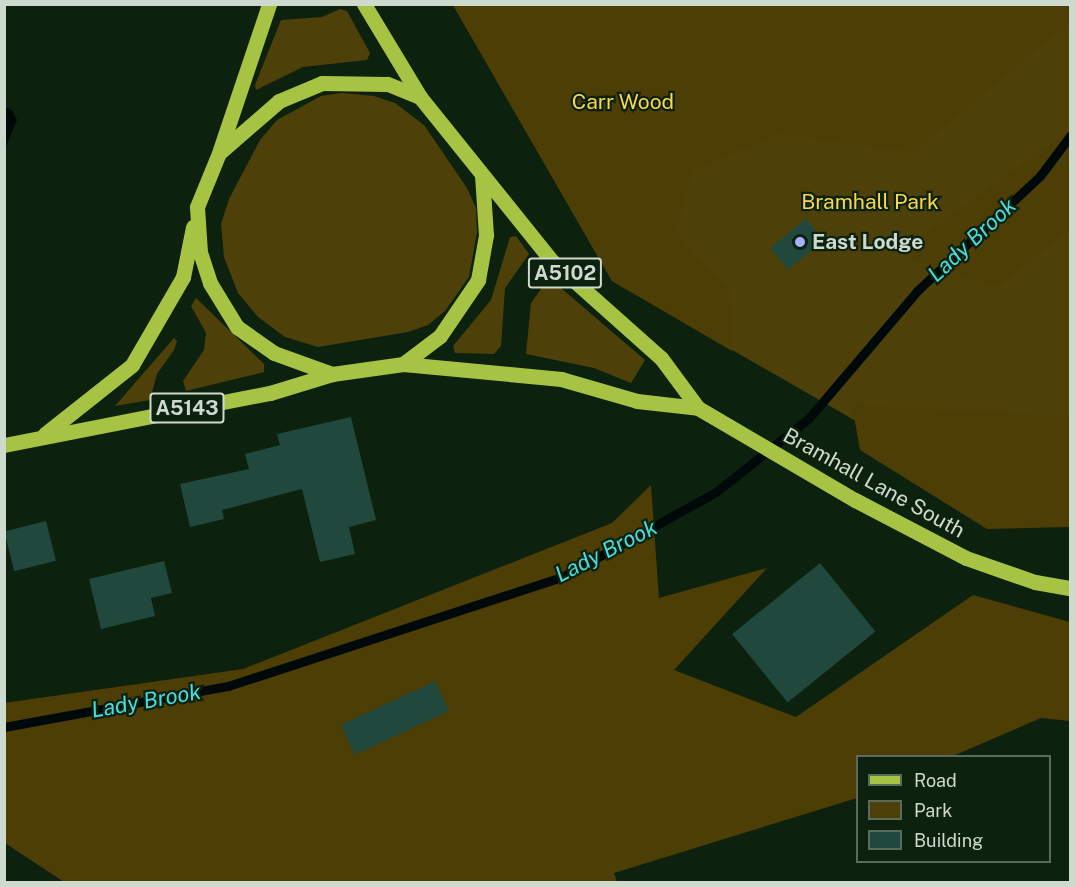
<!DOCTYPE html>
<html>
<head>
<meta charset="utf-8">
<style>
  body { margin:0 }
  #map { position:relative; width:1075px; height:887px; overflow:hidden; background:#0d210f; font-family:"Public Sans",sans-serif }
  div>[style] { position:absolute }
  .green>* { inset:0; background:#4d4009 }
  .forest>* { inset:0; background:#4c3e05 }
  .water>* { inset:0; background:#00090a }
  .stream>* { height:9px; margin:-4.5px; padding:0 4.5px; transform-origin:4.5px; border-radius:4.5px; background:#00090a }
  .building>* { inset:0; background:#21483d; transform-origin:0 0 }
  .primary>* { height:15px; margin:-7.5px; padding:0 7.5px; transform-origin:7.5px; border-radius:7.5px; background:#a7c344 }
  .dots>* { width:16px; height:16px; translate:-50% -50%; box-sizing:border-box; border:3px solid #0d210f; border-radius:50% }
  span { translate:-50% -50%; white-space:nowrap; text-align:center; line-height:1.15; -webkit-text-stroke:4.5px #0d210f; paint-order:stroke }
  .shield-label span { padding:2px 4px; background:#0d210f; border:2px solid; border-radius:4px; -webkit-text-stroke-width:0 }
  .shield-label { font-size:20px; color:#cddacd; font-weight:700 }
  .park-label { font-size:21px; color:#f8d652 }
  .poi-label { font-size:21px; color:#cddacd; font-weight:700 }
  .left { translate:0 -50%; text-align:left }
  .street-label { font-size:21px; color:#cddacd }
  .water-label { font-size:22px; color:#4adce1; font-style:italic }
  .frame { position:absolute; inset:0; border:6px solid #cddacd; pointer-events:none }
  .legend { position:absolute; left:856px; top:755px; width:195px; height:108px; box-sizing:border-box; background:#0d210f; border:2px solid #5a6b5b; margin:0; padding:8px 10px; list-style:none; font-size:18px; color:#cddacd }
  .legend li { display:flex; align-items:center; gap:12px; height:30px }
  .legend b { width:30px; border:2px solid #5a6b5b }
</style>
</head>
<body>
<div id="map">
  <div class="green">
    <div style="clip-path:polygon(453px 5px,1070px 5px,1070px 520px,1011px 519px,849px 417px,612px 281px)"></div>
    <div style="clip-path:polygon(340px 9px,347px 11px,370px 53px,367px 60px,303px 67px,256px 90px,255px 85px,281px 20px,322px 17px)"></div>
    <div style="clip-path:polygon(342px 93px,374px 96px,395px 103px,424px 125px,467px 188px,476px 208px,477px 232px,469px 277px,445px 311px,428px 325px,408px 332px,318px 347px,285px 337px,258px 317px,238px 293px,224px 257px,221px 224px,229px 199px,260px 140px,277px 120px,321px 96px)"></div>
    <div style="clip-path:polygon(516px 236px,529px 254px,505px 288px,501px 346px,494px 354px,455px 353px,453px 346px,491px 300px,510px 237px)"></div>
    <div style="clip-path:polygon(546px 282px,554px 282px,645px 360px,631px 383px,594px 368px,526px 354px,531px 303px)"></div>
    <div style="clip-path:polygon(196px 298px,264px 364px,264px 372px,186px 391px,183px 381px,204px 350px,206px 333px,191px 306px)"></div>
    <div style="clip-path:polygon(174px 338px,177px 341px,174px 350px,157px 374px,150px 400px,115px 406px)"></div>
  </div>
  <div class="forest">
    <div style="clip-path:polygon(1070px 4px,1070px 22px,914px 152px,778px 133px,693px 171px,676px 233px,730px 292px,732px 351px,612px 281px,453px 5px)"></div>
    <div style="clip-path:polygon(1070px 130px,1070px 229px,998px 287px,898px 253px)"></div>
    <div style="clip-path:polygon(852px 405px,1070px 417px,1070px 527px,987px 529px,860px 450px)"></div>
    <div style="clip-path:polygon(651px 485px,659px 598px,767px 568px,674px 670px,796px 717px,973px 595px,1070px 622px,1070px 721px,1041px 718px,953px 756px,858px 756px,857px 798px,614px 873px,617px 882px,64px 882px,5px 843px,4px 703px,243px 669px,612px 523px)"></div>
  </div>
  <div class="water">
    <div style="clip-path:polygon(5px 107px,12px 110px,17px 120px,5px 149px)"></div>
  </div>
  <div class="stream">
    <div style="left:4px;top:727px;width:228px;rotate:-10.4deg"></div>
    <div style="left:228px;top:686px;width:351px;rotate:-18.1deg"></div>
    <div style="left:562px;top:577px;width:176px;rotate:-28.9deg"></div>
    <div style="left:716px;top:492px;width:119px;rotate:-38.5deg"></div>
    <div style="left:809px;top:418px;width:167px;rotate:-49.6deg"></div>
    <div style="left:917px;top:291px;width:168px;rotate:-43.1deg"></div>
    <div style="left:1040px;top:176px;width:50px;rotate:-53.1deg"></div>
  </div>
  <div class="building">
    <div style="left:806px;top:219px;width:28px;height:46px;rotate:51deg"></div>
    <div style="clip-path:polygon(351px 417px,376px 520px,349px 527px,355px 554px,320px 562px,302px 489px,222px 510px,224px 519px,190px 527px,180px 484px,249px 469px,245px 454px,280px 445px,277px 434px)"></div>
    <div style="left:46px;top:521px;width:41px;height:43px;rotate:76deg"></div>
    <div style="clip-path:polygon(164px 561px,172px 593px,151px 598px,155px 616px,101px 629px,89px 579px)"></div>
    <div style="left:820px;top:563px;width:88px;height:113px;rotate:51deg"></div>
    <div style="left:435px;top:681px;width:33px;height:104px;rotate:65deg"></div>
  </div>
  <div class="primary">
    <div style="left:364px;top:4px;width:109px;rotate:58.9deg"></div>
    <div style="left:420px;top:97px;width:211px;rotate:51.2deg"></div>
    <div style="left:552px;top:261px;width:146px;rotate:41.7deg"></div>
    <div style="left:661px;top:358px;width:62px;rotate:53.5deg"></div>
    <div style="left:420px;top:97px;width:35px;rotate:-158deg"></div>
    <div style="left:387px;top:84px;width:65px;rotate:-179.1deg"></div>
    <div style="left:322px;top:83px;width:47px;rotate:157.3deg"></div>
    <div style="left:279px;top:101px;width:79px;rotate:139.1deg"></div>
    <div style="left:219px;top:153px;width:58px;rotate:112.2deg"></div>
    <div style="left:197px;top:207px;width:45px;rotate:86.2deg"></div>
    <div style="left:200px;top:252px;width:33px;rotate:72deg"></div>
    <div style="left:210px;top:283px;width:52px;rotate:58.5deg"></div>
    <div style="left:237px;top:327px;width:45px;rotate:35.1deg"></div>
    <div style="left:274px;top:353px;width:62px;rotate:19.9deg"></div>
    <div style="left:332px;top:374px;width:72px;rotate:-8deg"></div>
    <div style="left:403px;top:364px;width:46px;rotate:-37.1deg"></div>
    <div style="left:440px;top:336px;width:68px;rotate:-55.8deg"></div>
    <div style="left:478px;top:280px;width:46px;rotate:-79.9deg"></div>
    <div style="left:486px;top:235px;width:60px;rotate:-93.8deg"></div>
    <div style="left:220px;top:150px;width:154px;rotate:-71.4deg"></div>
    <div style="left:403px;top:364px;width:159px;rotate:5.4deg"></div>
    <div style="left:561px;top:379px;width:79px;rotate:16.1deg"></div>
    <div style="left:637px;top:401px;width:61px;rotate:6.5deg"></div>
    <div style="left:698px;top:408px;width:182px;rotate:30.4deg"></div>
    <div style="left:855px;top:500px;width:125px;rotate:27.6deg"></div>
    <div style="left:966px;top:558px;width:73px;rotate:19.2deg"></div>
    <div style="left:1035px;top:582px;width:36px;rotate:10deg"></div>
    <div style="left:45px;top:434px;width:111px;rotate:-38.4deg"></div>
    <div style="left:132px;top:365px;width:102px;rotate:-59.9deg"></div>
    <div style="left:183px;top:277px;width:51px;rotate:-78.7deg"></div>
    <div style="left:4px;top:445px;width:271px;rotate:-11.1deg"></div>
    <div style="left:270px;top:393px;width:65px;rotate:-17deg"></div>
  </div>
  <div class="dots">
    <div style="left:800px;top:242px;background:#a5b1fc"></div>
  </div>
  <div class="shield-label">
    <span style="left:565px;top:273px">A5102</span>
    <span style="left:187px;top:408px">A5143</span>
  </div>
  <div class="park-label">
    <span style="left:623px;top:102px">Carr Wood</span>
    <span style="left:870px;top:202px">Bramhall Park</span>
  </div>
  <div class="poi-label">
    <span class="left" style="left:812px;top:242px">East Lodge</span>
  </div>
  <div class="street-label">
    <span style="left:874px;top:483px;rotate:29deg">Bramhall Lane South</span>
  </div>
  <div class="water-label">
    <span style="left:972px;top:240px;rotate:-43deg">Lady Brook</span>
    <span style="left:606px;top:551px;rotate:-27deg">Lady Brook</span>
    <span style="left:146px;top:701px;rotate:-10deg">Lady Brook</span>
  </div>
  <div class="frame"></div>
  <ul class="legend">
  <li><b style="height:8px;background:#a7c344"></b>Road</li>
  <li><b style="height:16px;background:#4d4009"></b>Park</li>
  <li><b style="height:16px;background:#21483d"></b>Building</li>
  </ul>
</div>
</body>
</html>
